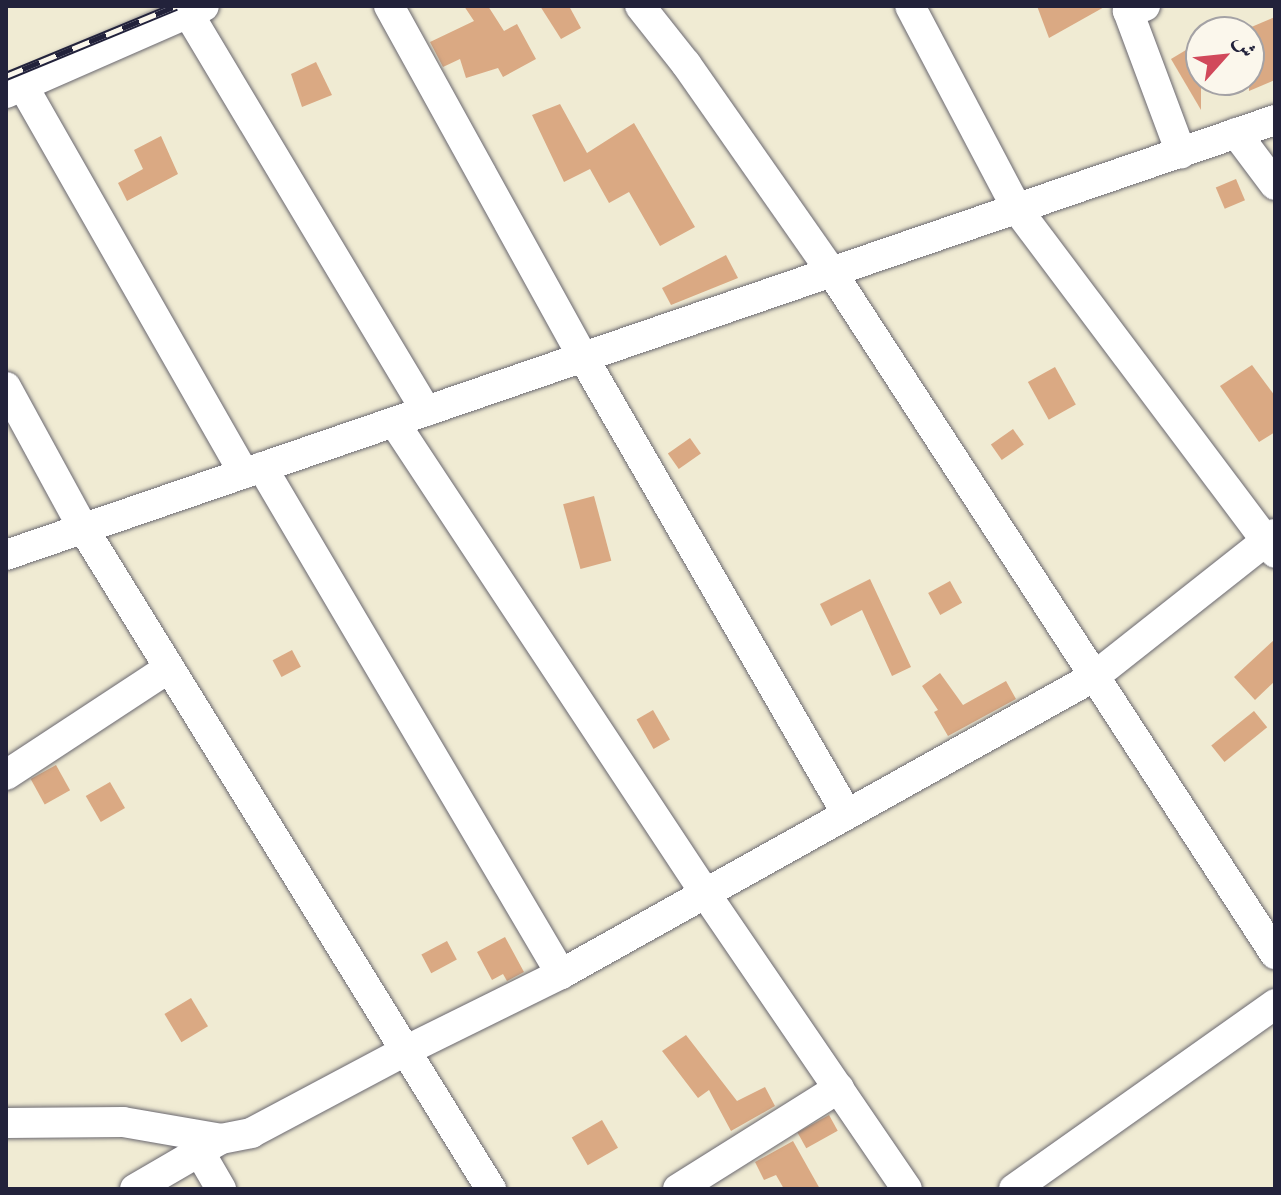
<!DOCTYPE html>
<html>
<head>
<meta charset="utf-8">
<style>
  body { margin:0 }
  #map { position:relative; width:1281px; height:1195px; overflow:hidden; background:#f0ebd3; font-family:"IM FELL Great Primer",Amiri,serif }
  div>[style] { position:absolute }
  .building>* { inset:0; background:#daa983; transform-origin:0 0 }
  .roads { filter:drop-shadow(0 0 2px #6a6870) drop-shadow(0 0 2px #6a6870) }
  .minor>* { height:30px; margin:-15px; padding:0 15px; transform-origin:15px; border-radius:15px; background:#fff }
  .rail>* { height:9px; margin-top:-4.5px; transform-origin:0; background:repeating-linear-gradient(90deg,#fbf7ec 0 18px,#22223b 0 36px); box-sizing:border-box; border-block:2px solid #22223b }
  span { translate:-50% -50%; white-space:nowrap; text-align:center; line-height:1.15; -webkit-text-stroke:8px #fbf7ec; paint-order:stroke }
  .frame { position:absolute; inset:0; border:8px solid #22223b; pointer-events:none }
  .north { position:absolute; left:1185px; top:16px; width:80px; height:80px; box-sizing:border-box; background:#fbf7ec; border:2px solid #a4a2a5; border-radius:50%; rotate:63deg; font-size:22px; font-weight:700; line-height:32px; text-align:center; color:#22223b }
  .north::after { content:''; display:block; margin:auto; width:28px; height:36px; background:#d1495b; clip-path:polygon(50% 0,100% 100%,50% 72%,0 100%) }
</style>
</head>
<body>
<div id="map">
  <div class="building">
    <div style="clip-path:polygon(464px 6px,488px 6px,504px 31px,517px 24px,536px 59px,503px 77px,498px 68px,466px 78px,460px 59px,443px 67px,430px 42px,474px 21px)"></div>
    <div style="clip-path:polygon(540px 6px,569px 6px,581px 28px,561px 39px)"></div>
    <div style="clip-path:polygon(1037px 6px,1106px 6px,1049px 38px)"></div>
    <div style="clip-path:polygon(1275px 17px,1275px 80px,1249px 91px,1249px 28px)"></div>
    <div style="clip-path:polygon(1201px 41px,1201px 110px,1171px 59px)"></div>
    <div style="clip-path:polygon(316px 62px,332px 95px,302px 107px,291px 74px)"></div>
    <div style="clip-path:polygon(560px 104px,587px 153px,634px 123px,695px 227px,660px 246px,629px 192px,609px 203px,590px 169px,564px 182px,532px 115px)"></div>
    <div style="clip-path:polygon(161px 136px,178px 174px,127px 201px,118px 183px,143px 169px,134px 150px)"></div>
    <div style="left:1236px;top:179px;width:23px;height:22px;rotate:67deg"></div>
    <div style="clip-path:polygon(726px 255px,738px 278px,671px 305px,662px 288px)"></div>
    <div style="clip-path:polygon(1252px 365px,1275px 396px,1275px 432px,1259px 442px,1220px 386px)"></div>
    <div style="left:1055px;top:367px;width:43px;height:31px;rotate:61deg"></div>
    <div style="left:1013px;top:429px;width:19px;height:27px;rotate:55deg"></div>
    <div style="left:690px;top:438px;width:19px;height:27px;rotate:55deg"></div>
    <div style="left:594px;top:496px;width:67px;height:32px;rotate:75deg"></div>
    <div style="clip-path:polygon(870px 579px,911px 667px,892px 676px,862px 610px,831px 626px,820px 604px)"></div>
    <div style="left:950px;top:581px;width:25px;height:25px;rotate:61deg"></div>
    <div style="clip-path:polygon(1275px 639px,1275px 681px,1255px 700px,1234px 677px)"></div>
    <div style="left:292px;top:650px;width:19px;height:22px;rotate:62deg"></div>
    <div style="clip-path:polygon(940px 673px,963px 705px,1006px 681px,1016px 699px,948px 736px,934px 712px,938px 710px,922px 686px)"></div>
    <div style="left:653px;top:710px;width:34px;height:19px;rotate:60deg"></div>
    <div style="left:1254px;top:711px;width:21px;height:55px;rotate:51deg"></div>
    <div style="left:56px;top:765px;width:29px;height:29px;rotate:61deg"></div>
    <div style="left:110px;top:782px;width:30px;height:28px;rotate:60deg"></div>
    <div style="clip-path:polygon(505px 937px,524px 972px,507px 981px,503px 974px,492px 980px,477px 952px)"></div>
    <div style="left:447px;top:941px;width:21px;height:29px;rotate:62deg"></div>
    <div style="left:191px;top:998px;width:33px;height:31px;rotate:59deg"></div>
    <div style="clip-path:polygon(686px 1035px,737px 1101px,765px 1087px,775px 1106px,731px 1131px,709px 1090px,698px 1098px,662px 1051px)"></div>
    <div style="left:829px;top:1115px;width:18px;height:36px;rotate:61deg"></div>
    <div style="left:602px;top:1120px;width:32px;height:35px;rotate:60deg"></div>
    <div style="clip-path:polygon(793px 1141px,820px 1189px,784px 1189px,776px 1175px,764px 1180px,755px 1162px)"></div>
  </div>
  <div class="roads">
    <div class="minor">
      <div style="left:389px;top:6px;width:401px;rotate:61.1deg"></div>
      <div style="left:583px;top:357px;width:528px;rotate:59.99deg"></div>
      <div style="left:640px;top:6px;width:74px;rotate:51.6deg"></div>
      <div style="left:686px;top:64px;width:253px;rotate:55deg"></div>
      <div style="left:831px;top:271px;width:815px;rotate:56.97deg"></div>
      <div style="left:910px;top:6px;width:229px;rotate:62.2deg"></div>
      <div style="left:1017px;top:209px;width:430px;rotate:53.1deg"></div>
      <div style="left:1145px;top:6px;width:18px;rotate:164deg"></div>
      <div style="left:1128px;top:11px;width:152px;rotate:69.5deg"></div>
      <div style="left:188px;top:13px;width:464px;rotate:59.1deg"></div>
      <div style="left:23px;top:86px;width:446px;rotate:60.3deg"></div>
      <div style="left:6px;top:93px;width:216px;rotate:-23.7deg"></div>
      <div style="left:1236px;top:133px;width:65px;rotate:53.1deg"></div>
      <div style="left:6px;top:387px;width:161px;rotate:61.4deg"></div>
      <div style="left:83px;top:528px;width:777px;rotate:58.32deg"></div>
      <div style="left:394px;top:422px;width:564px;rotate:56.56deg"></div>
      <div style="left:705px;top:893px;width:358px;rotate:55.7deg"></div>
      <div style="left:262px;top:467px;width:589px;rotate:59.47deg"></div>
      <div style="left:6px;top:555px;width:1341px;rotate:-18.92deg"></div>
      <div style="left:6px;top:775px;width:195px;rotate:-33.3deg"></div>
      <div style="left:6px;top:1123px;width:117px;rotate:-0.5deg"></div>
      <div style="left:123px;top:1122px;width:99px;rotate:9.8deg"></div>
      <div style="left:221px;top:1139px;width:31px;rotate:-11deg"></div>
      <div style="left:251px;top:1133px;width:174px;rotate:-28deg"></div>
      <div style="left:405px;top:1051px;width:174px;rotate:-26.3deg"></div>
      <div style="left:561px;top:974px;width:612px;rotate:-29.16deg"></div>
      <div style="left:1095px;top:676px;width:229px;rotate:-38.3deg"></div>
      <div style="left:199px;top:1151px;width:44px;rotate:59.9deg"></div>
      <div style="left:135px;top:1189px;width:99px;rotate:-30.2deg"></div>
      <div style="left:678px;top:1189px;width:190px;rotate:-32.1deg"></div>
      <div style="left:1014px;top:1189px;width:320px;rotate:-35.3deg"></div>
    </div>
  </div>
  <div class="rail">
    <div style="left:6px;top:76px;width:184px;rotate:-22.4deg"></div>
  </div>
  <div class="frame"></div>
  <div class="north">ش</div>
</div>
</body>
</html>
